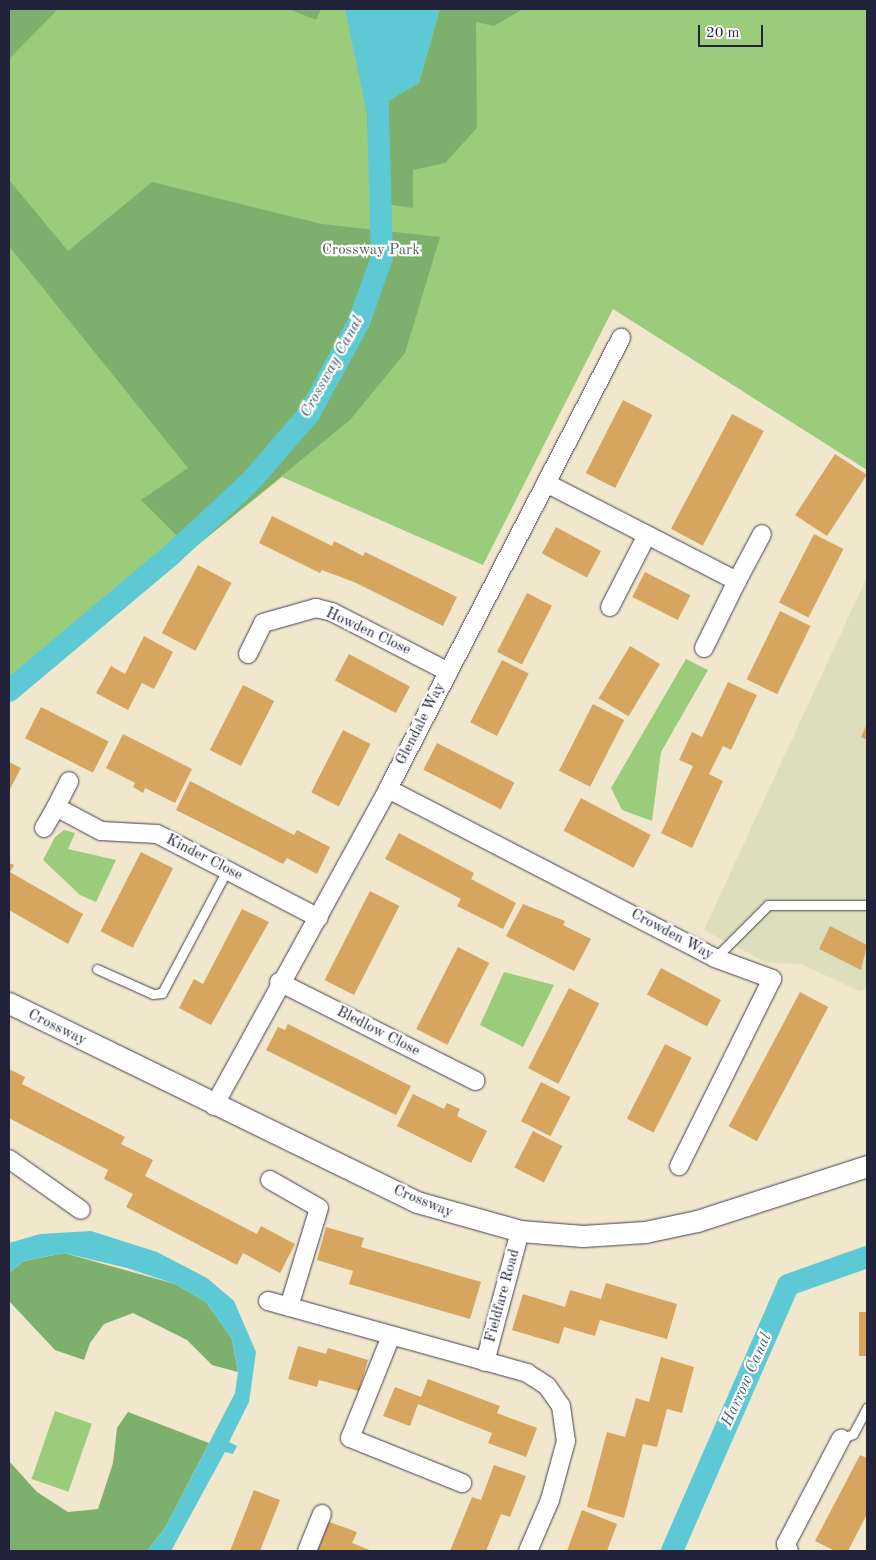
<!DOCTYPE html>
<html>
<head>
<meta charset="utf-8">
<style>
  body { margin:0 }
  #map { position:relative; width:876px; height:1560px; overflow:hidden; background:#f1e7cd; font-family:"Old Standard TT",serif }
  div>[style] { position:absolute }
  .built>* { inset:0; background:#dcdebc }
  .green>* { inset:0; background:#9bcc7c; transform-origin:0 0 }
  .forest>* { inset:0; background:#7cb06c }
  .water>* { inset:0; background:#5dc9d4 }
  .canal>* { height:22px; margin:-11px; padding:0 11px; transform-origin:11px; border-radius:11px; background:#5dc9d4 }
  .building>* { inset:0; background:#d6a55f; transform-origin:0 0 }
  .roads { filter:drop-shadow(0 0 1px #414051) drop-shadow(0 0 1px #414051) }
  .service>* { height:9px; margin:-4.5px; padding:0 4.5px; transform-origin:4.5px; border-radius:4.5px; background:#fff }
  .minor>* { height:18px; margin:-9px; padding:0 9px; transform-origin:9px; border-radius:9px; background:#fff }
  .tertiary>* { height:21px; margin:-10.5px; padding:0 10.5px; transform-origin:10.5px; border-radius:10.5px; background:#fff }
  span { translate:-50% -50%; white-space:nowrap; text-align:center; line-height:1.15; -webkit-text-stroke:4.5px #fff; paint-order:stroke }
  .park-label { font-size:15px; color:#4c5e52 }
  .street-label { font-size:15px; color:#22223b }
  .water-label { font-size:16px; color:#375c71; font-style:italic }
  .frame { position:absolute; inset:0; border:10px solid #22223b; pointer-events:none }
  .scale { position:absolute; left:698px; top:25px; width:65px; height:22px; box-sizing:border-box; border:2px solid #22223b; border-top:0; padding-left:6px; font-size:15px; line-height:18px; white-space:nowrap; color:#22223b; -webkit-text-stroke:4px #fff; paint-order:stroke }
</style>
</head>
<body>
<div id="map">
  <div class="built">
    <div style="clip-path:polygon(867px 577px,867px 988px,859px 991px,801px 964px,767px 963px,704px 930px)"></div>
  </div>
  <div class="green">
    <div style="clip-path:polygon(9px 9px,867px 9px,867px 470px,613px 309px,483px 565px,282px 477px,30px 681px,9px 681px)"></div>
    <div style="clip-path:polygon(686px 659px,708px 670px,661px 752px,652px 821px,622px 810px,611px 788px)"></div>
    <div style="clip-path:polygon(64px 830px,75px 833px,68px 849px,116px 860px,96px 902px,80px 895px,43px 860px,55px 837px)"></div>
    <div style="clip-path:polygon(504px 972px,554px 985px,523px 1047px,480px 1025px)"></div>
    <div style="left:55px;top:1411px;width:39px;height:72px;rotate:19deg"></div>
  </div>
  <div class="forest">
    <div style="clip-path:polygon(9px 9px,58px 9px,9px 59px)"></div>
    <div style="clip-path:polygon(289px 9px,321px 9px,316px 20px)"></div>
    <div style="clip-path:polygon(440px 9px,523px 9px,494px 26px,476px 22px,477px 128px,445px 163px,413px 170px,413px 208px,372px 202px,367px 113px,419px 83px)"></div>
    <div style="clip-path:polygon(9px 180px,68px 251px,152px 182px,322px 224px,440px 237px,405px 353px,350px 420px,191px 550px,141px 500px,188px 468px,9px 246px)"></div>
    <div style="clip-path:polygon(64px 1253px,175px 1284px,206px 1302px,232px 1339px,238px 1372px,212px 1365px,187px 1340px,133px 1313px,104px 1324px,90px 1343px,84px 1360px,55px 1350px,9px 1301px,9px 1273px,24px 1261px)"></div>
    <div style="clip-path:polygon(128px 1412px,209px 1443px,165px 1528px,147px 1551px,9px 1551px,9px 1461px,37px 1492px,68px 1512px,98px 1509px,113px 1463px,117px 1428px)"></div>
  </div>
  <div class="water">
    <div style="clip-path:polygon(345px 9px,440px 9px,419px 83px,367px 113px)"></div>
    <div style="clip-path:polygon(91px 1231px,157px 1252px,207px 1278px,234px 1301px,256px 1352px,249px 1402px,229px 1442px,237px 1446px,233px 1454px,225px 1452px,171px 1551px,147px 1551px,165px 1528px,235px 1393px,238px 1372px,232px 1339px,206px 1302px,175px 1284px,127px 1268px,64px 1253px,24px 1261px,9px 1273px,9px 1243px,40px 1234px)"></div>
  </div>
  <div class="canal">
    <div style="left:9px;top:691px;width:213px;rotate:-40deg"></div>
    <div style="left:172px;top:554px;width:106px;rotate:-42.7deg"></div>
    <div style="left:250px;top:482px;width:90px;rotate:-49.1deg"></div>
    <div style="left:309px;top:414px;width:105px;rotate:-61.5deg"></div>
    <div style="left:359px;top:322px;width:69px;rotate:-70.5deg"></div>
    <div style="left:382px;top:257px;width:180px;rotate:-91.6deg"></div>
    <div style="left:672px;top:1551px;width:290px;rotate:-66.4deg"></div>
    <div style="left:788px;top:1285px;width:84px;rotate:-19.5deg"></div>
  </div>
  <div class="building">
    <div style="left:623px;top:400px;width:33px;height:82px;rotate:27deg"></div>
    <div style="left:732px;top:414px;width:36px;height:130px;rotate:28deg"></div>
    <div style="left:835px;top:454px;width:38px;height:73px;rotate:33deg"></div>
    <div style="clip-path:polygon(272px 516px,332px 546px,334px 541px,363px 556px,365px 552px,457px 597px,443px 626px,354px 582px,322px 570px,320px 573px,259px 543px)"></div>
    <div style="left:556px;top:527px;width:51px;height:30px;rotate:28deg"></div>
    <div style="left:814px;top:534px;width:33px;height:77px;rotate:27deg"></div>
    <div style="left:198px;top:565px;width:38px;height:77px;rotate:28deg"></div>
    <div style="left:645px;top:572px;width:51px;height:28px;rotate:27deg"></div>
    <div style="left:527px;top:593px;width:28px;height:66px;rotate:27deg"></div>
    <div style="left:780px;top:611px;width:34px;height:76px;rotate:26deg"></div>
    <div style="clip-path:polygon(144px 636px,173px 652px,154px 689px,142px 683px,128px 710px,96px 693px,111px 666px,125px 674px)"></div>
    <div style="left:630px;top:646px;width:35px;height:61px;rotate:31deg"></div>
    <div style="left:349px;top:654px;width:69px;height:30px;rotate:28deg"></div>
    <div style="left:502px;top:660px;width:30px;height:70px;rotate:27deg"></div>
    <div style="clip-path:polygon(728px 682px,757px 695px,731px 750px,723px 746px,709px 774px,723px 781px,692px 848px,661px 833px,693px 766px,679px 760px,692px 732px,702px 737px)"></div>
    <div style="left:243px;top:685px;width:35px;height:73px;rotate:27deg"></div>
    <div style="left:593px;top:704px;width:35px;height:75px;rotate:27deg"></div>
    <div style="left:41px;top:707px;width:76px;height:35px;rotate:27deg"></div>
    <div style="clip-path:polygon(867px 724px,867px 740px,861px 737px)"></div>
    <div style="left:343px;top:730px;width:31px;height:70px;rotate:27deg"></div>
    <div style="clip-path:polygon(123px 734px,192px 769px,175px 803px,145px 788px,143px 793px,133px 787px,135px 783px,106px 768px)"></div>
    <div style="left:437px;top:743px;width:87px;height:30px;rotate:27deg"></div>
    <div style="clip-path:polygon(9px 762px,21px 768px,9px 791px)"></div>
    <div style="clip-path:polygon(190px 781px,294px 835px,297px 830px,330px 847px,317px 874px,287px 858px,283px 864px,176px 810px)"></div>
    <div style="left:581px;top:798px;width:79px;height:37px;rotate:28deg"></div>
    <div style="clip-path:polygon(399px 833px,474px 873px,471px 879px,516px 903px,503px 929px,457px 906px,461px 899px,385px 859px)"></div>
    <div style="left:141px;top:852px;width:36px;height:89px;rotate:27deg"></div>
    <div style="clip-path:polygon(9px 863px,14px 865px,10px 872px,83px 914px,68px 944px,9px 910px)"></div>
    <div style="left:370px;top:891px;width:33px;height:100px;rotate:27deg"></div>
    <div style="clip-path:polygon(523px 904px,565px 921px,563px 925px,591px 939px,574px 971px,506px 936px)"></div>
    <div style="clip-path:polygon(242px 909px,269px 922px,211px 1025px,179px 1008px,194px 979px,203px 984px)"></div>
    <div style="clip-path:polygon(830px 926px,867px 945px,861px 970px,819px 949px)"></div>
    <div style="left:458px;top:947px;width:35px;height:92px;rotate:27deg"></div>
    <div style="left:661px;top:968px;width:68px;height:30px;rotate:28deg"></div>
    <div style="left:569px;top:988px;width:34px;height:90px;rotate:27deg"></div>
    <div style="left:800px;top:992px;width:32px;height:152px;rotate:28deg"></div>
    <div style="clip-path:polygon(288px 1024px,411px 1086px,396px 1115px,266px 1050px,278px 1027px,285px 1030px)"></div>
    <div style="left:665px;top:1044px;width:30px;height:84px;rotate:27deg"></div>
    <div style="clip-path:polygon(9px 1069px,25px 1077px,22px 1084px,125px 1137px,121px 1144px,153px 1160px,145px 1176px,257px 1234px,261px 1226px,295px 1244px,280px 1273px,243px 1253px,237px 1265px,126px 1207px,133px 1194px,104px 1179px,108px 1170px,9px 1118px)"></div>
    <div style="left:541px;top:1082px;width:33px;height:44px;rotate:27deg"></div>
    <div style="clip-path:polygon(413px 1094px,444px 1109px,447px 1103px,460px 1109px,457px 1116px,487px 1131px,471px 1163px,397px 1126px)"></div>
    <div style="left:533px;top:1131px;width:33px;height:41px;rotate:27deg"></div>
    <div style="clip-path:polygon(326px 1227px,364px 1238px,361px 1247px,481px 1282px,470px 1319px,349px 1284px,353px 1271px,317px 1260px)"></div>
    <div style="clip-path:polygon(606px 1283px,677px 1304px,667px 1339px,600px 1320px,595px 1336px,564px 1327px,559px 1344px,512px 1330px,523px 1294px,565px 1307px,570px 1290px,601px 1299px)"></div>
    <div style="left:859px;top:1312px;width:8px;height:44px"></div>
    <div style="clip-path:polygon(298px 1346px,326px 1354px,328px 1348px,368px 1360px,359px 1391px,319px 1380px,317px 1387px,288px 1379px)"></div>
    <div style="clip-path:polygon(661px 1357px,694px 1367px,682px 1413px,667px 1409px,657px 1447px,643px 1444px,624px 1518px,587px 1507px,607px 1432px,625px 1437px,636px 1398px,649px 1402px)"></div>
    <div style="clip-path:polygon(428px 1379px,500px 1406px,497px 1413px,537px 1428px,526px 1457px,488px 1443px,492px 1433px,418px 1404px,410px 1426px,383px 1416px,395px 1387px,421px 1397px)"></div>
    <div style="clip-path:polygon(860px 1455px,867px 1458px,867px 1514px,848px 1551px,835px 1551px,815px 1541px)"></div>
    <div style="clip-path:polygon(494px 1465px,526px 1476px,510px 1517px,501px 1514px,486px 1551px,450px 1551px,472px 1497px,481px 1500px)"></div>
    <div style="clip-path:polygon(254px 1490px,280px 1500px,260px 1551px,230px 1551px)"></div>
    <div style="clip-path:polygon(582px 1510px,617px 1524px,607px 1551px,567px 1551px)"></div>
    <div style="clip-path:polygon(327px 1521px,357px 1532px,352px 1543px,372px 1551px,315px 1551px)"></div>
  </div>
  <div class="roads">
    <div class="service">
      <div style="left:715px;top:958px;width:75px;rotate:-45deg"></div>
      <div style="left:768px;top:905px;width:99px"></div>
      <div style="left:97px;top:969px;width:61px;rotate:24.1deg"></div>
      <div style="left:153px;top:994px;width:9px;rotate:-6deg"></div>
      <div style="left:162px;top:993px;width:139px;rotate:-62.1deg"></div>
      <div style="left:841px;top:1439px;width:13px;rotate:-23deg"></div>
      <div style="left:853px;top:1434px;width:30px;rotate:-62deg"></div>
    </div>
    <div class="minor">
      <div style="left:546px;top:483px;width:215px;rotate:27.2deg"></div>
      <div style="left:737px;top:581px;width:53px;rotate:-62deg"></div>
      <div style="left:610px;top:607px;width:81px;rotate:-62.8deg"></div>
      <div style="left:704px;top:648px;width:75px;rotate:-63.8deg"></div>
      <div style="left:248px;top:654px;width:34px;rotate:-64deg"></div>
      <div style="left:263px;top:623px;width:55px;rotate:-15.8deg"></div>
      <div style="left:316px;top:608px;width:16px;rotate:14deg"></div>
      <div style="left:332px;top:612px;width:129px;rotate:27.2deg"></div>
      <div style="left:388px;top:789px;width:368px;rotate:27.3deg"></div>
      <div style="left:715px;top:958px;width:61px;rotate:20.2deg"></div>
      <div style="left:772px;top:979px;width:209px;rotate:116.4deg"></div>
      <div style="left:56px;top:807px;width:29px;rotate:-63deg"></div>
      <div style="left:44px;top:828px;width:24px;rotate:-60deg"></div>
      <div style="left:56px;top:807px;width:51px;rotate:28.1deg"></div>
      <div style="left:101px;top:831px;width:56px;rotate:3.1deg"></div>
      <div style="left:157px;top:834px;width:182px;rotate:27.4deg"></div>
      <div style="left:279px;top:982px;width:220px;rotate:26.7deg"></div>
      <div style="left:214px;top:1106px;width:362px;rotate:-61.2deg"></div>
      <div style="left:388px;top:789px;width:508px;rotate:-62.68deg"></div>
      <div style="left:9px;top:1159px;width:88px;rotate:35.3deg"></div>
      <div style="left:270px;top:1180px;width:56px;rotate:29.7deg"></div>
      <div style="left:319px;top:1208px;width:103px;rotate:106.9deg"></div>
      <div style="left:268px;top:1301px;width:269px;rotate:15.5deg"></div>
      <div style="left:527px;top:1373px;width:24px;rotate:33deg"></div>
      <div style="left:547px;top:1386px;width:24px;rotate:55deg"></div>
      <div style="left:561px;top:1406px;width:35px;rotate:82deg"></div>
      <div style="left:566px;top:1441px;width:61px;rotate:105.2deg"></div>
      <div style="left:550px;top:1500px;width:56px;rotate:113.3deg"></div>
      <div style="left:391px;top:1336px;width:110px;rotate:111.9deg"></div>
      <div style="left:350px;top:1438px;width:121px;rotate:21.9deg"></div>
      <div style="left:485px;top:1362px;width:136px;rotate:-75deg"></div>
      <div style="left:307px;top:1551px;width:40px;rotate:-68deg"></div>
      <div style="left:789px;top:1551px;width:8px;rotate:-113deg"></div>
      <div style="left:786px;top:1544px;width:119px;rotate:-62.4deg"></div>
    </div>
    <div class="tertiary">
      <div style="left:9px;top:1003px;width:454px;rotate:26deg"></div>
      <div style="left:417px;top:1202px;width:107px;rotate:15.7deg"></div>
      <div style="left:520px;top:1231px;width:63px;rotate:4.5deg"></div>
      <div style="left:583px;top:1236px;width:62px;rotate:-3.7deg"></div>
      <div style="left:645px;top:1232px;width:53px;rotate:-11.9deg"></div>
      <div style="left:697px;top:1221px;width:179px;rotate:-17.9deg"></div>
    </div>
  </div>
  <div class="park-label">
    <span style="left:371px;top:251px">Crossway Park</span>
  </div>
  <div class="street-label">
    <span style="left:368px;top:632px;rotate:25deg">Howden Close</span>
    <span style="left:421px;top:724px;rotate:-63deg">Glendale Way</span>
    <span style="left:204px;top:858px;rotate:27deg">Kinder Close</span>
    <span style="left:672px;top:935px;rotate:28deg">Crowden Way</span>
    <span style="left:57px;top:1028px;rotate:26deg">Crossway</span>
    <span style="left:378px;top:1032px;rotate:27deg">Bledlow Close</span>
    <span style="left:423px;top:1202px;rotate:22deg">Crossway</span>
    <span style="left:503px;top:1296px;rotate:-75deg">Fieldfare Road</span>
  </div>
  <div class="water-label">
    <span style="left:332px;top:367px;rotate:-61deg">Crossway Canal</span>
    <span style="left:747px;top:1380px;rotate:-66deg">Harrow Canal</span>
  </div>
  <div class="frame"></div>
  <div class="scale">20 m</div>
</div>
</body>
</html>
